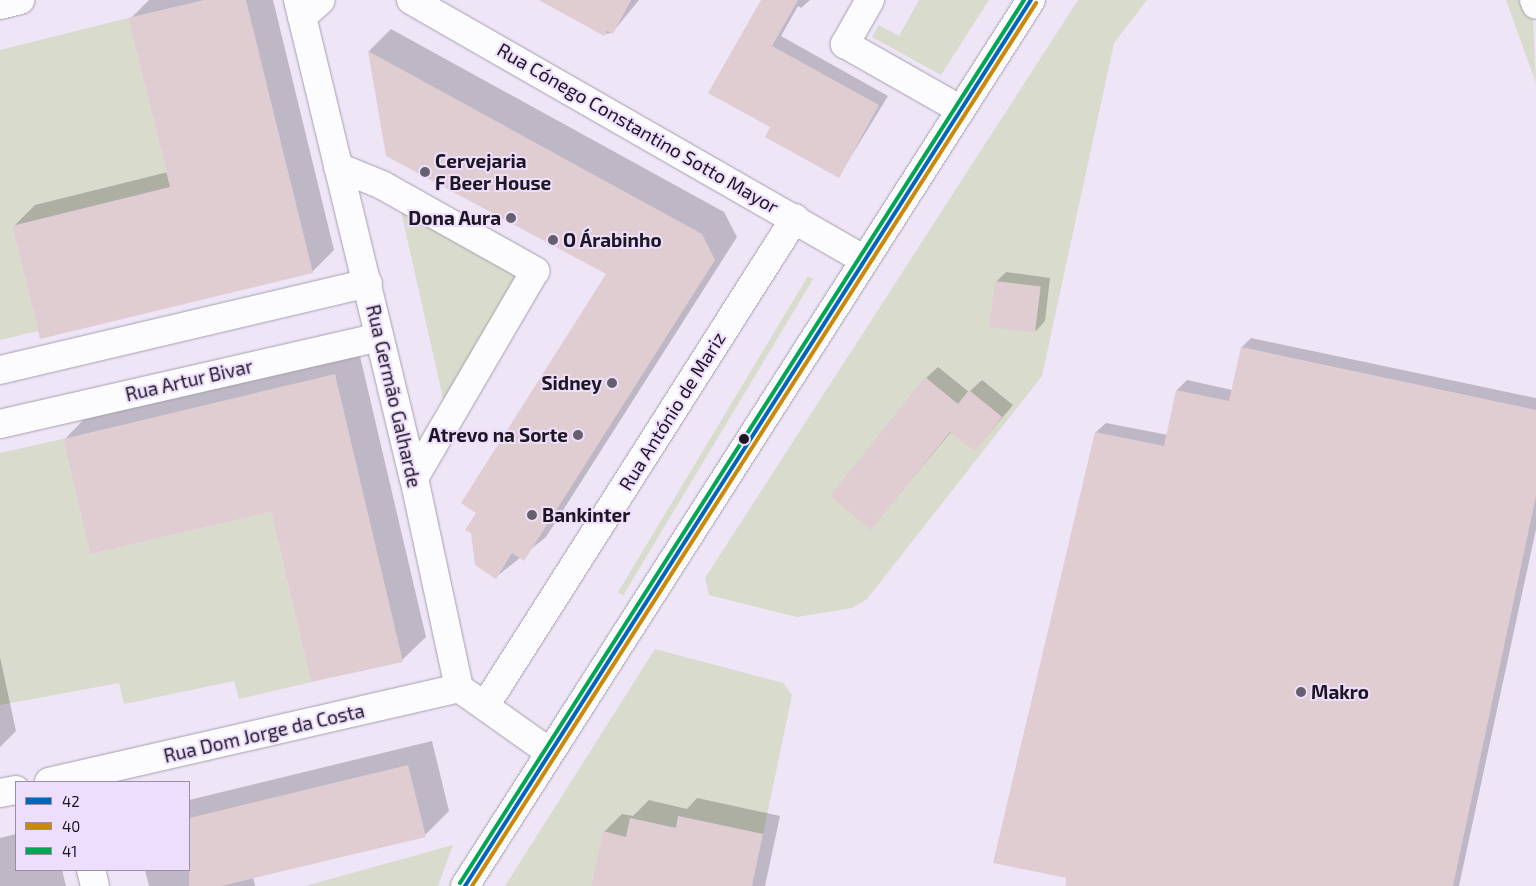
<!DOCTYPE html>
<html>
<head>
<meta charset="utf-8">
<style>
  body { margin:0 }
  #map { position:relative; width:1536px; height:886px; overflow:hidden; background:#eee5f7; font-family:"Exo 2",sans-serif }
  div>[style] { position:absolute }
  .green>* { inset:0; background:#d9dbcc; transform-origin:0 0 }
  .shadow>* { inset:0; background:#0003 }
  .building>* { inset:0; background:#e0cdd2; transform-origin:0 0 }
  .roads { filter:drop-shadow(0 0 1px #a59fac) drop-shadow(0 0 1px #a59fac) }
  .minor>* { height:28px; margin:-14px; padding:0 14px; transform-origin:14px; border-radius:14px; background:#fcfbfe }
  .bus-1>* { height:4px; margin:-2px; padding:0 2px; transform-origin:2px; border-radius:2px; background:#0065bd }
  .bus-2>* { height:4px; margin:-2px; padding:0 2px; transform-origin:2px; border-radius:2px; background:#cb8907 }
  .bus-3>* { height:4px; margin:-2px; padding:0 2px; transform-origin:2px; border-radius:2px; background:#00a651 }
  .dots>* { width:14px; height:14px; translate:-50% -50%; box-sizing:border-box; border:2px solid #eedefe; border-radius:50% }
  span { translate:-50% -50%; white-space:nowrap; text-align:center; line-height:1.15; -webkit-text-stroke:4px #eedefe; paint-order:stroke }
  .street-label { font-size:19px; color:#1d1722 }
  .poi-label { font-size:19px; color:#1d1722; font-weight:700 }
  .left { translate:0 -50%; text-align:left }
  .right { translate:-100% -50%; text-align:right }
  .legend { position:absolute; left:15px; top:781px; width:175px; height:90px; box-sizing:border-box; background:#eedefe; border:1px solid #9a8ea6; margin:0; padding:6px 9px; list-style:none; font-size:15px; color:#1d1722 }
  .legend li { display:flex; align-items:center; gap:10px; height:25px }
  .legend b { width:25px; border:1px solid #9a8ea6 }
</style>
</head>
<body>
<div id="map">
  <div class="green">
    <div style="clip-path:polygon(919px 0,989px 0,941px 75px,872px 37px,879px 25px,899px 36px)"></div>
    <div style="clip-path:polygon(1078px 0,1147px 0,1114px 43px,1042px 376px,867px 599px,852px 608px,797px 617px,709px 595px,705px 578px)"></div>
    <div style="clip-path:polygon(1506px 0,1527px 0,1533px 17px,1536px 83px)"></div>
    <div style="clip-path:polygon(128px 18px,170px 187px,12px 226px,38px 331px,0 340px,0 50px)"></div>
    <div style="clip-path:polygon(400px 207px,521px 275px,445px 407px)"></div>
    <div style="left:808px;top:276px;width:6px;height:369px;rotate:31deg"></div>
    <div style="clip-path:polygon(63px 439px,90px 554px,271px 512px,311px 682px,239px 699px,234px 681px,124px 704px,119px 683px,0 705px,0 453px)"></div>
    <div style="clip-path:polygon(655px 649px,783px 683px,792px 695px,763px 834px,678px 816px,676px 828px,630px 818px,626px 837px,603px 832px,591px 886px,505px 886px)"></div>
    <div style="clip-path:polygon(453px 845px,438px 886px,305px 886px)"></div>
  </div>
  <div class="shadow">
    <div style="clip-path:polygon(149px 0,273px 0,334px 250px,312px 272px,14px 226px,35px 205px,168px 172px,130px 19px)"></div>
    <div style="clip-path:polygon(543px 0,639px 0,612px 33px,604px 34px)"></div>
    <div style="clip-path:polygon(763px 0,810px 0,801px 8px,798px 6px,781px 36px,888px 96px,839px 176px,772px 127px)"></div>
    <div style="clip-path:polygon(391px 29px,724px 212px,737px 237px,546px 537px,496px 577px,608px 273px,387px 155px,369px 51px)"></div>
    <div style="clip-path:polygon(1006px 272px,1050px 278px,1045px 321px,1036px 331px,996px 282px)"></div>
    <div style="clip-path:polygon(1251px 338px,1536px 398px,1536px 529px,1459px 886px,1066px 886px,1096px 432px,1106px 423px,1168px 435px,1177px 390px,1187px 380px,1232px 390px,1242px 347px)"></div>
    <div style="clip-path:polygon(359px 352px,426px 637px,402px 660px,272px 510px,64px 440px,87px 416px)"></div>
    <div style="clip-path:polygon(938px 367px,969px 392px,982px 380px,1013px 405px,975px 450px,951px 432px,871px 528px,926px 378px)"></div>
    <div style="clip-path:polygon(0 657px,16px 731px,0 747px)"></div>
    <div style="clip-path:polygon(432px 741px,449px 811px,425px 835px,253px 877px,255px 886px,149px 886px,145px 870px,189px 870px,189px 800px)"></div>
    <div style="clip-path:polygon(697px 798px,780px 816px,765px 886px,593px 886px,604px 832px,622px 814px,633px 816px,649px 800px,687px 809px)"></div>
    <div style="clip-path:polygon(16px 834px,16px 870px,62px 870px,66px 886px,0 886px,0 838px)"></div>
  </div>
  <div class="building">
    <div style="clip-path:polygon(204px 0,246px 0,313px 273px,40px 339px,12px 226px,170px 187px,128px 18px)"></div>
    <div style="clip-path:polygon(539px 0,631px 0,613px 34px,607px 31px,604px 36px)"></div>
    <div style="clip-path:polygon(761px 0,798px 0,772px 46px,879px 105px,839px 178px,765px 137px,770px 127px,708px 93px)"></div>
    <div style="clip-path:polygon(368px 51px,702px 234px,715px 260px,524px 561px,512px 553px,496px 579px,475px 565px,471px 533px,465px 530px,476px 513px,461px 503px,606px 274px,386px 156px)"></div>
    <div style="left:995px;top:281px;width:46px;height:46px;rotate:7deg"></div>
    <div style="clip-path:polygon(1241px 347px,1536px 410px,1536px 496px,1453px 886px,1065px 886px,1067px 878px,993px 863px,1095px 432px,1164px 446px,1176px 390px,1229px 401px)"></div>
    <div style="clip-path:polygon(335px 374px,403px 662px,311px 682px,271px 512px,90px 554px,63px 439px)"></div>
    <div style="clip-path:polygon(925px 377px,958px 404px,969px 390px,1002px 417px,975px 451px,950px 432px,871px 530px,830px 496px)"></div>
    <div style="clip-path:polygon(408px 765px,426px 837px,221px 886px,189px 886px,189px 818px)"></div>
    <div style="clip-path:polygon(678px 816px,763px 834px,752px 886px,591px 886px,603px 831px,626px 837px,630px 818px,676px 828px)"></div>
  </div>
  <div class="roads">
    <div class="minor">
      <div style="left:298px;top:0;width:492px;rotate:76.4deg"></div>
      <div style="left:414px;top:478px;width:215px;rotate:77.9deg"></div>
      <div style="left:459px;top:688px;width:109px;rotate:35.3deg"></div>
      <div style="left:411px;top:0;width:521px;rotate:29.81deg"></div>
      <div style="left:870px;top:0;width:51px;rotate:119.6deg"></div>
      <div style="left:845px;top:44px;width:133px;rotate:29.6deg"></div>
      <div style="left:1534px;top:0;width:5px;rotate:68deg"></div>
      <div style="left:0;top:5px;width:21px;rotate:-14deg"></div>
      <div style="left:302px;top:17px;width:25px;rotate:-42deg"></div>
      <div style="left:338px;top:167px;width:48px;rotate:22.2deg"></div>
      <div style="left:382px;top:185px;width:176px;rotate:29.3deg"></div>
      <div style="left:535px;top:271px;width:240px;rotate:120.3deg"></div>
      <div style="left:0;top:370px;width:378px;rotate:-13.3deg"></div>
      <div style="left:0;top:424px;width:389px;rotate:-12.9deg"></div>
      <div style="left:485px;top:706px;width:578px;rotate:-57.57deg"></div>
      <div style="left:49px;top:782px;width:421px;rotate:-12.9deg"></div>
      <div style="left:0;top:793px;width:16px;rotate:-11deg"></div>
      <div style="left:91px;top:870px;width:16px;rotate:76deg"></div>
      <div style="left:465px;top:886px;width:1051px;rotate:-57.43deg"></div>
    </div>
  </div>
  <div class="bus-1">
    <div style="left:465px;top:886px;width:1051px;rotate:-57.43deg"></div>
  </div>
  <div class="bus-2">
    <div style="left:472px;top:886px;width:1048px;rotate:-57.43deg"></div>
  </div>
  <div class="bus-3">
    <div style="left:460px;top:883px;width:1048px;rotate:-57.43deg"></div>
  </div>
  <div class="dots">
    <div style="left:425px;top:172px;background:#665f6d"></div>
    <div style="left:511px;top:218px;background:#665f6d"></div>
    <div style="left:553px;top:240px;background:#665f6d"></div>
    <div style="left:612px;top:383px;background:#665f6d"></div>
    <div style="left:578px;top:435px;background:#665f6d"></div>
    <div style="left:744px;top:439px;background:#1d1722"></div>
    <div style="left:532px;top:515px;background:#665f6d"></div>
    <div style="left:1301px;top:692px;background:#665f6d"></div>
  </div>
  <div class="street-label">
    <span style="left:638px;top:128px;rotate:30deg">Rua Cónego Constantino Sotto Mayor</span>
    <span style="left:189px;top:380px;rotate:-13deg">Rua Artur Bivar</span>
    <span style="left:394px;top:396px;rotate:77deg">Rua Germão Galharde</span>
    <span style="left:672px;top:411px;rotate:-58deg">Rua António de Mariz</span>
    <span style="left:264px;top:733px;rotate:-13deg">Rua Dom Jorge da Costa</span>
  </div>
  <div class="poi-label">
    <span class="left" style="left:435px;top:172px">Cervejaria<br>F Beer House</span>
    <span class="right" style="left:501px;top:218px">Dona Aura</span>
    <span class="left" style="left:563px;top:240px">O Árabinho</span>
    <span class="right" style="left:602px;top:383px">Sidney</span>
    <span class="right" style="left:568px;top:435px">Atrevo na Sorte</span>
    <span class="left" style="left:542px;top:515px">Bankinter</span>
    <span class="left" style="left:1311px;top:692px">Makro</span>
  </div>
  <ul class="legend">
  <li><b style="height:6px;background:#0065bd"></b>42</li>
  <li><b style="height:6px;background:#cb8907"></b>40</li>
  <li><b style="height:6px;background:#00a651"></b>41</li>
  </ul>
</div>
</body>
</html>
